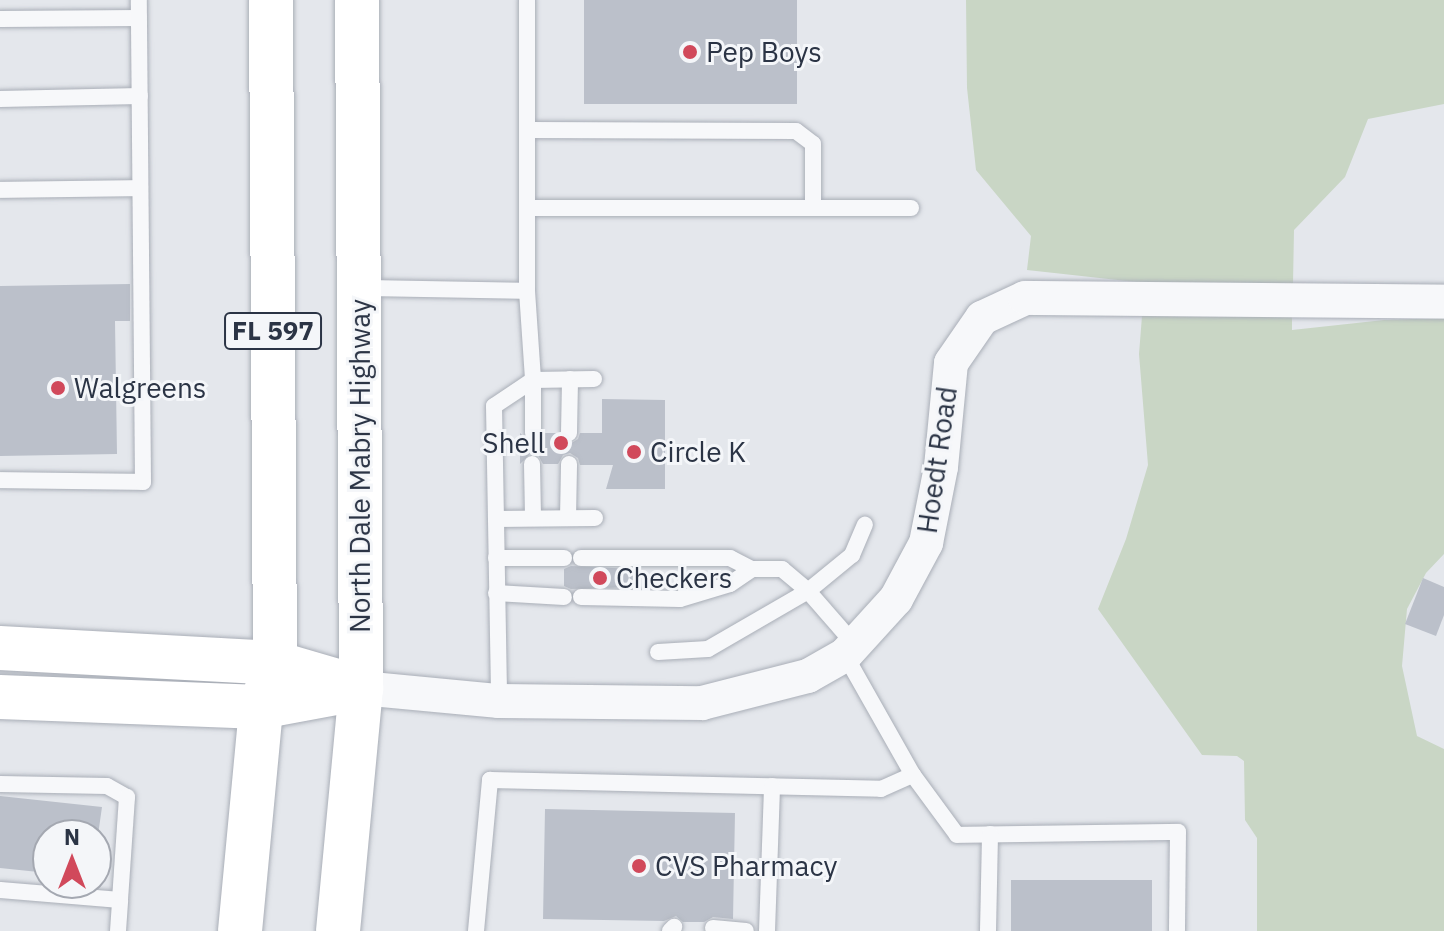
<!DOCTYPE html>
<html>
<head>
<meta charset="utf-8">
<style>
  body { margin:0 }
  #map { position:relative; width:1444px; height:931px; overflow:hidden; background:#e4e7ec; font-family:"IBM Plex Sans",sans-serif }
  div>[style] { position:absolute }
  .green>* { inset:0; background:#c9d6c5 }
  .building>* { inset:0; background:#bbc0ca; transform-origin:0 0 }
  .roads { filter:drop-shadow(0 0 2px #a9aeb7) drop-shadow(0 0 2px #a9aeb7) }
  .lane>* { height:16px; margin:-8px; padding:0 8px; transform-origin:8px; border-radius:8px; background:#f7f8fa }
  .street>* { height:34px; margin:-17px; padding:0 17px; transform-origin:17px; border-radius:17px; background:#f7f8fa }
  .secondary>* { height:44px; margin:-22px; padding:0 22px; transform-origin:22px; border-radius:22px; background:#fff }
  .primary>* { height:44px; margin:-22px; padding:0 22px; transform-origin:22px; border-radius:22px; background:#fff }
  .dots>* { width:22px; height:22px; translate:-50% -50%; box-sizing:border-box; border:4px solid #f4f6f9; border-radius:50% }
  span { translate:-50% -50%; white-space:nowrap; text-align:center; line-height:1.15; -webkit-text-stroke:6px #f4f6f9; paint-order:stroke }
  .shield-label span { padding:2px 6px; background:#f4f6f9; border:2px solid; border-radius:6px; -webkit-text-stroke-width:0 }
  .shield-label { font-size:26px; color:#2b3445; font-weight:700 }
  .poi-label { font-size:28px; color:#2b3445 }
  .left { translate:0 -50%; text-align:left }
  .right { translate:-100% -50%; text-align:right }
  .street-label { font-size:28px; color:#2b3445 }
  .north { position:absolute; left:32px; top:819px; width:80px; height:80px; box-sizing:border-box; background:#f4f6f9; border:2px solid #a4a8b1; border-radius:50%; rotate:0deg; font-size:22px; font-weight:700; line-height:32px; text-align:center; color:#2b3445 }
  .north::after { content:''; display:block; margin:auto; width:28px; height:36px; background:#d1495b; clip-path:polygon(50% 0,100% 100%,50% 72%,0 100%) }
</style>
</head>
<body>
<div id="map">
  <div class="green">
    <div style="clip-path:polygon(966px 0,1444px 0,1444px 104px,1368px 119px,1345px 177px,1294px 230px,1293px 284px,1145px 283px,1027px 270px,1031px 236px,976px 170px,967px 88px)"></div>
    <div style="clip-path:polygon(1142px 316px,1292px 317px,1292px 330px,1384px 320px,1444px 318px,1444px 554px,1426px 573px,1407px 609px,1402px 666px,1417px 736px,1444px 749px,1444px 931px,1257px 931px,1257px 838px,1245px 820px,1244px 761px,1237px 756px,1202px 755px,1098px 609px,1126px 539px,1148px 465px,1139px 354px)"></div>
  </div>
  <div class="building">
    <div style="left:584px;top:0;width:213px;height:104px"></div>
    <div style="clip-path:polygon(130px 284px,130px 321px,115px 321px,117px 454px,0 456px,0 286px)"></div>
    <div style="clip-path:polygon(602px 399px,665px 400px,665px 489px,606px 489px,613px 465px,580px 465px,578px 458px,570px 453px,563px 455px,558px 464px,543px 464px,538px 455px,531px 453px,520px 464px,520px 433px,532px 444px,539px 442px,544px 433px,558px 433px,563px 442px,570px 444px,578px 439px,580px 433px,602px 433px)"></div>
    <div style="clip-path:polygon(571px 566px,634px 569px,634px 587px,571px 589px,564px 586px,564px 569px)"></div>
    <div style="clip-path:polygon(1423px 578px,1444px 587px,1444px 615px,1436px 636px,1405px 624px)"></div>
    <div style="clip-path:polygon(0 796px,102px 807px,98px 835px,48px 835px,48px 873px,0 868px)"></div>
    <div style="clip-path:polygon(545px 809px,735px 813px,733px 919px,713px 917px,704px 922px,683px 922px,676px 916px,664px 921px,543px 919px)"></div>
    <div style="left:1011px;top:880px;width:141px;height:51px"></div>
  </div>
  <div class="roads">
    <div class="lane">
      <div style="left:0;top:19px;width:139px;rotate:-0.4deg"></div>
      <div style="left:0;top:99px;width:140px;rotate:-1.2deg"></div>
      <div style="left:528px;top:130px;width:268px;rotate:0.2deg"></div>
      <div style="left:796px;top:131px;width:21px;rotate:37deg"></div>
      <div style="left:813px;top:144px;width:64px;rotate:90deg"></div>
      <div style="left:0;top:190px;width:140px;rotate:-0.8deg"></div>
      <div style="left:528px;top:208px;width:383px"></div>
      <div style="left:361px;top:288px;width:166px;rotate:1deg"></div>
      <div style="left:527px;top:291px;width:89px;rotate:86.1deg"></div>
      <div style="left:533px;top:380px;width:47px;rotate:146.3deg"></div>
      <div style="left:494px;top:406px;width:295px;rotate:89deg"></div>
      <div style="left:527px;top:291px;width:291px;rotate:-90deg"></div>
      <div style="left:533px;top:433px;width:53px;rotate:-90deg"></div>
      <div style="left:533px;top:380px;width:61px;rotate:-0.9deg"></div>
      <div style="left:569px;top:433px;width:54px;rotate:-88.9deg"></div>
      <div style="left:532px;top:464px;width:54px;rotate:88.9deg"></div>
      <div style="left:0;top:480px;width:143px;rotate:0.8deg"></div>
      <div style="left:143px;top:482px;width:482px;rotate:-90.5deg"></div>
      <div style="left:568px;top:518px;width:54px;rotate:-88.9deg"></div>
      <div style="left:496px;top:519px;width:99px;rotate:-0.6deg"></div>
      <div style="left:496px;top:558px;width:68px"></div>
      <div style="left:581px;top:558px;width:149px"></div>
      <div style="left:730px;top:558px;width:25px;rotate:27deg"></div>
      <div style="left:496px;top:593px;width:68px;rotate:3.4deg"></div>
      <div style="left:581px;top:597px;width:99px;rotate:1.2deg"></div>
      <div style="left:680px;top:599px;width:52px;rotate:-16.7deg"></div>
      <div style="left:730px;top:584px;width:27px;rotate:-34deg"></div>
      <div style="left:752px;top:569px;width:30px"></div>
      <div style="left:782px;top:569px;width:34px;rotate:40deg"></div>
      <div style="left:808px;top:591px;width:70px;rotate:49deg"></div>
      <div style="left:658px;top:652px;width:50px;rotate:-3.4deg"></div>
      <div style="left:708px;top:649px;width:116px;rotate:-30.1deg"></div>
      <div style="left:808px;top:591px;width:57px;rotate:-39.3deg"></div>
      <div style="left:852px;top:555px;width:33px;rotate:-67deg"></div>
      <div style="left:845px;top:655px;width:138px;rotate:60.5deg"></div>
      <div style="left:913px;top:775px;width:74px;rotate:53.7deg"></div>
      <div style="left:957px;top:835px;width:221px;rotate:-0.8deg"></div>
      <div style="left:1178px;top:832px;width:99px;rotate:90.6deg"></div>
      <div style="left:0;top:784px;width:107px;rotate:1.1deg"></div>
      <div style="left:107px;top:786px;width:23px;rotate:29deg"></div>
      <div style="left:127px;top:797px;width:103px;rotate:93.9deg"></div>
      <div style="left:120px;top:900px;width:120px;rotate:-175.2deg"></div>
      <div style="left:713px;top:928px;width:33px;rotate:5deg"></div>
      <div style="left:118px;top:931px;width:31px;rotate:-86deg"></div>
      <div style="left:476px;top:931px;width:152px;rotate:-84.7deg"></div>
      <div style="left:490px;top:780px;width:391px;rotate:1.3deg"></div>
      <div style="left:881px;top:789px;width:35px;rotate:-24deg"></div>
      <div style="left:670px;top:931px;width:6px;rotate:-45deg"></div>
      <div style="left:767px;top:931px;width:145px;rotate:-88deg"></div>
      <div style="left:988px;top:931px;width:97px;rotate:-88.8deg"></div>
    </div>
    <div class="street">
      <div style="left:361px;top:688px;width:139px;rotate:5.4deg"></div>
      <div style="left:499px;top:701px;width:203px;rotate:0.6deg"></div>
      <div style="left:702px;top:703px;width:109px;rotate:-14.3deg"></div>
      <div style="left:808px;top:676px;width:43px;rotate:-29.6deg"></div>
      <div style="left:845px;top:655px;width:76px;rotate:-47.7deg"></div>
      <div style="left:896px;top:599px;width:64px;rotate:-61.8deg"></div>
      <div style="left:926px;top:543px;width:77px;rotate:-78.8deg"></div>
      <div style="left:941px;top:467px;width:104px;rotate:-84.5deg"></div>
      <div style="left:951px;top:363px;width:55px;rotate:-55.4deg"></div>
      <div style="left:982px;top:318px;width:47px;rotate:-24.9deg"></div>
      <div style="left:1025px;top:298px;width:419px;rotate:0.5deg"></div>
    </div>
    <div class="secondary">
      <div style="left:0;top:648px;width:275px;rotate:3.1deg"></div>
      <div style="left:275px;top:663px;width:90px;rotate:16.2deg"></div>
      <div style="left:0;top:697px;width:261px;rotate:2.2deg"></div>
      <div style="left:261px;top:707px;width:93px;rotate:-10.6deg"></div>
    </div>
    <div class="primary">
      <div style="left:240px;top:931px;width:225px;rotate:-84.6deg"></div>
      <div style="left:261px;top:707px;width:46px;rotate:-72.3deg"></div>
      <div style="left:275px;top:663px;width:663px;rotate:-90.35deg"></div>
      <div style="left:338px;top:931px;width:244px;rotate:-84.6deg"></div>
      <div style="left:361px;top:688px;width:688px;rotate:-90.33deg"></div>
    </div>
  </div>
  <div class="dots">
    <div style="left:690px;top:52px;background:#d1495b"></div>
    <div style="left:58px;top:388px;background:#d1495b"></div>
    <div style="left:561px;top:443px;background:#d1495b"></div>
    <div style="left:634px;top:452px;background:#d1495b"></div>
    <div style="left:600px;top:578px;background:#d1495b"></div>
    <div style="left:639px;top:866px;background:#d1495b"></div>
  </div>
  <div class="shield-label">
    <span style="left:273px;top:331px">FL 597</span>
  </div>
  <div class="poi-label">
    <span class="left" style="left:706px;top:52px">Pep Boys</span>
    <span class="left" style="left:74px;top:388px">Walgreens</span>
    <span class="right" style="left:545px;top:443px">Shell</span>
    <span class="left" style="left:650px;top:452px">Circle K</span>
    <span class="left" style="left:616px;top:578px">Checkers</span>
    <span class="left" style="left:655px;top:866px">CVS Pharmacy</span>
  </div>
  <div class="street-label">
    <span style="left:937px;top:460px;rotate:-82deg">Hoedt Road</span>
    <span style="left:360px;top:466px;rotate:-90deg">North Dale Mabry Highway</span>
  </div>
  <div class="north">N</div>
</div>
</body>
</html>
